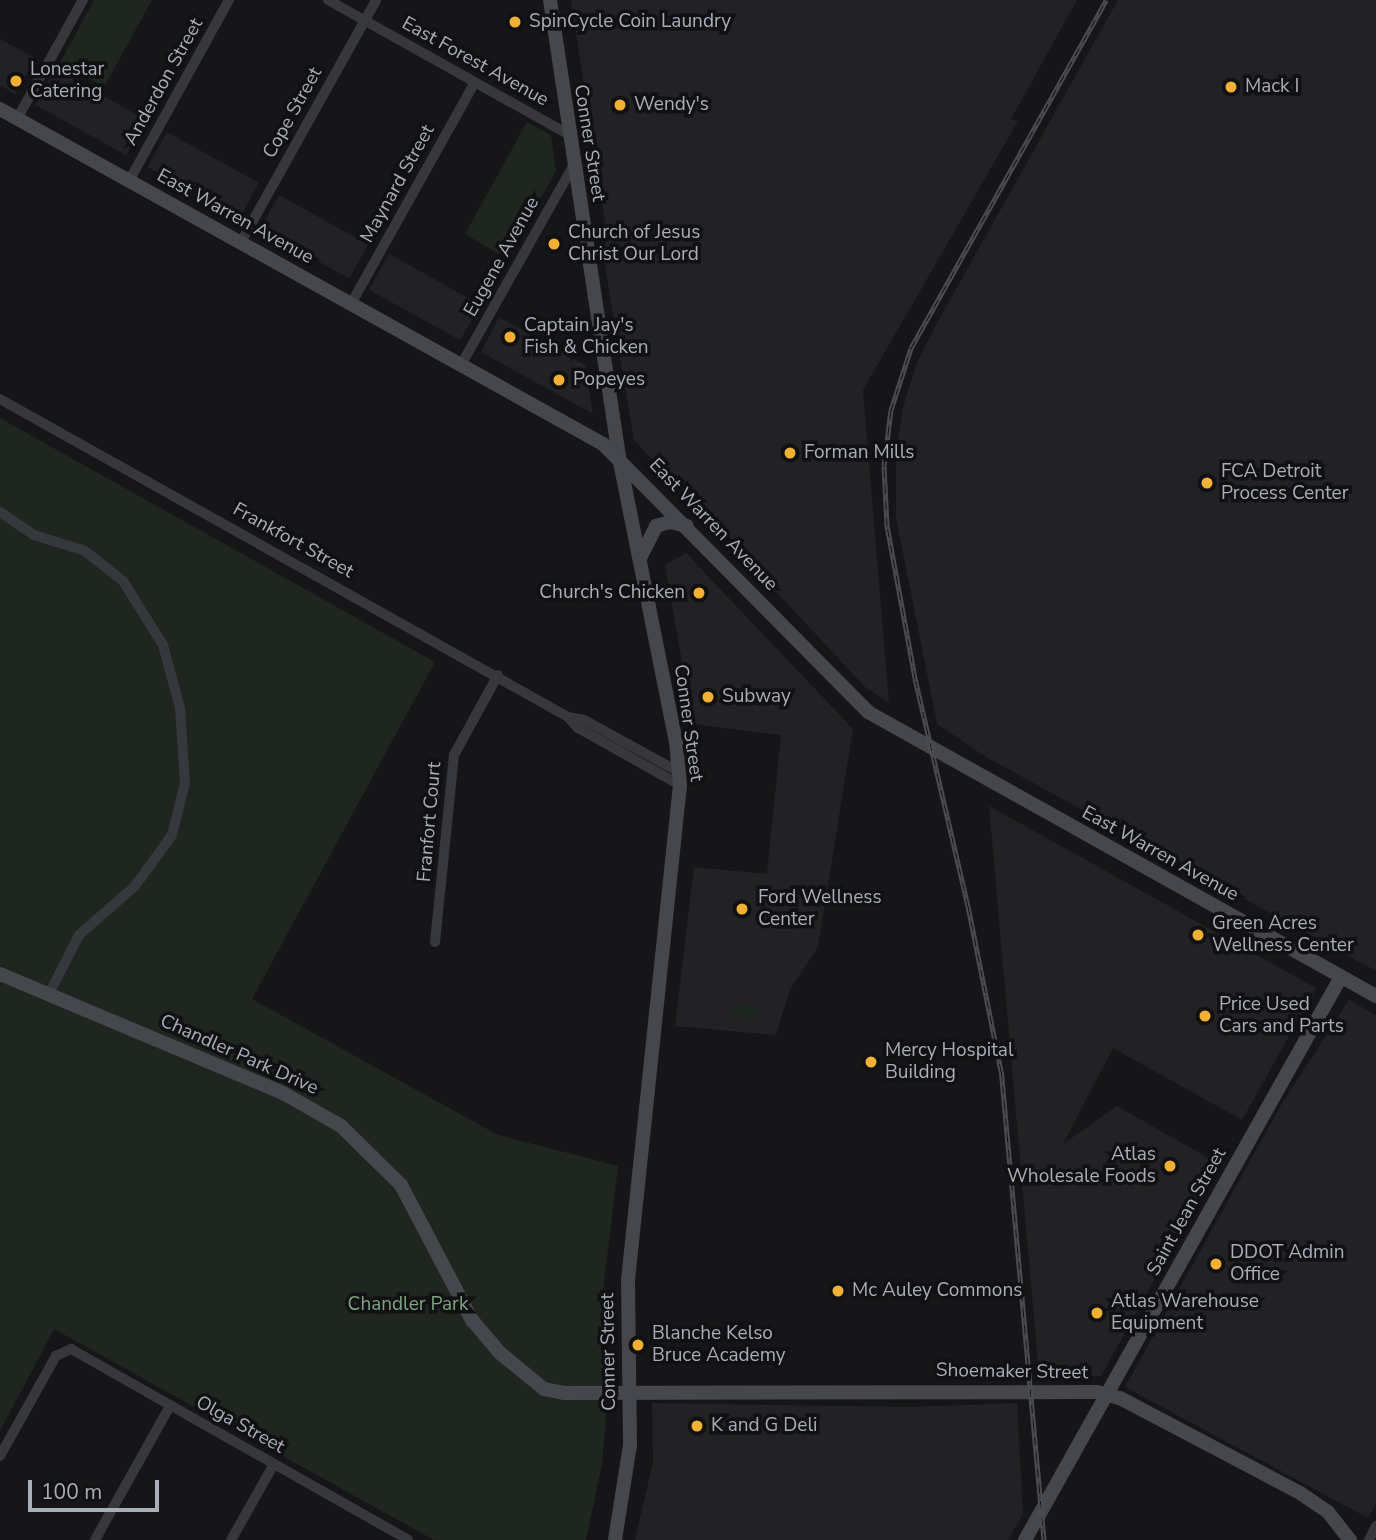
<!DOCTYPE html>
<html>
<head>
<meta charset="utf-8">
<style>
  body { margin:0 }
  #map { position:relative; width:1376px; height:1540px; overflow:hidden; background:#161618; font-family:"Nunito Sans",sans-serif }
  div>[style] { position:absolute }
  .built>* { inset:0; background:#222225; transform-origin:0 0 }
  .green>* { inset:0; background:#1e261f; transform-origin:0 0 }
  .street>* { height:10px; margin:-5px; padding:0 5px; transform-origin:5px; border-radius:5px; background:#37383d }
  .secondary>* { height:14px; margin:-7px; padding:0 7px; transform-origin:7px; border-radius:7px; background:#45474d }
  .rail>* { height:5px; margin-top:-2.5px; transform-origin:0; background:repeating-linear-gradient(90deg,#111113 0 8px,#4a4c52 0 16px); box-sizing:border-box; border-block:2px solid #4a4c52 }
  .dots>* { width:19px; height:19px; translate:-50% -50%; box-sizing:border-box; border:4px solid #111113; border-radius:50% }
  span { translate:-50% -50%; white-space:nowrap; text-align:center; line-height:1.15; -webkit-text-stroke:7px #111113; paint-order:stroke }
  .poi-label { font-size:19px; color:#a8adb8 }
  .left { translate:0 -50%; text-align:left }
  .right { translate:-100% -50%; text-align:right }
  .street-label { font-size:19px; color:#a8adb8 }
  .park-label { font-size:19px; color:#7fa381 }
  .scale { position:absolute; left:28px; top:1480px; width:131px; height:32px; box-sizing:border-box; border:4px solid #a8adb8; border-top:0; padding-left:9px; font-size:21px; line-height:24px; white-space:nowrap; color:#a8adb8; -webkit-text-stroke:5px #111113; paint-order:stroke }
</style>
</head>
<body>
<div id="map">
  <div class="built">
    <div style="clip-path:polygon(571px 0,1077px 0,1011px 119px,1018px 121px,863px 390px,889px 703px,865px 687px,634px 440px,599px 229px,606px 228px)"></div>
    <div style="clip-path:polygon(1118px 0,1376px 0,1376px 971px,986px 757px,937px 724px,896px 518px,896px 454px,903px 407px,917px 362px,937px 323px)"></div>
    <div style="clip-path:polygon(0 39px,35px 58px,15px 94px,0 85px)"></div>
    <div style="left:55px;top:69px;width:104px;height:41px;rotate:29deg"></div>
    <div style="left:167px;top:132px;width:105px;height:40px;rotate:29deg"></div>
    <div style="left:279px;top:195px;width:102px;height:39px;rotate:29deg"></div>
    <div style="left:389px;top:254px;width:104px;height:41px;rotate:29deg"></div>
    <div style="clip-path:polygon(499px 317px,585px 365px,593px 414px,481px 352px)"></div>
    <div style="clip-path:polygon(686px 553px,853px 729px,818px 947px,790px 989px,776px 1035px,675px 1026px,694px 867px,767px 874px,781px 735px,693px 724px,665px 565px)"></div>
    <div style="clip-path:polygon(989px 806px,1316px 988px,1242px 1120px,1113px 1048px,1063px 1144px,1117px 1106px,1219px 1164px,1101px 1376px,1039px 1375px)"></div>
    <div style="clip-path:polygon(1349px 1000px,1376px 1015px,1376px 1504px,1368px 1518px,1125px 1387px,1281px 1105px)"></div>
    <div style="clip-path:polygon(652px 1403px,909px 1407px,1017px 1403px,1023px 1514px,1008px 1540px,635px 1540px,653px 1462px)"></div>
  </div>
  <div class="green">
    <div style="clip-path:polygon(94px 0,152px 0,104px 87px,60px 63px)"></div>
    <div style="clip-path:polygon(527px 122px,551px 135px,556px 171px,507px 259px,465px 234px)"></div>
    <div style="clip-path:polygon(0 418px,435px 662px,252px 999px,498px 1135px,618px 1166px,603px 1292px,607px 1405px,602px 1464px,586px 1540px,434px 1540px,54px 1329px,0 1431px)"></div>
    <div style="left:734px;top:1004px;width:24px;height:13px;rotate:7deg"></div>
  </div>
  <div class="street">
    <div style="left:328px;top:0;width:275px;rotate:29.2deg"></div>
    <div style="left:17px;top:119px;width:136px;rotate:-61deg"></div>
    <div style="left:129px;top:181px;width:207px;rotate:-61.1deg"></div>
    <div style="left:241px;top:242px;width:277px;rotate:-60.8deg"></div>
    <div style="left:351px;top:304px;width:254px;rotate:-60.8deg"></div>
    <div style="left:461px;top:365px;width:228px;rotate:-60.6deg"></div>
    <div style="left:0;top:399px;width:651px;rotate:29.24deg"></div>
    <div style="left:0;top:512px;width:41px;rotate:34.1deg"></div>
    <div style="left:34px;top:535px;width:53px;rotate:17.4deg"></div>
    <div style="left:85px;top:551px;width:48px;rotate:38.3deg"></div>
    <div style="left:123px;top:581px;width:75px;rotate:58deg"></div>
    <div style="left:163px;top:645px;width:65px;rotate:74.9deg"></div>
    <div style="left:180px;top:708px;width:75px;rotate:86.2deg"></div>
    <div style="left:185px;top:783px;width:54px;rotate:104deg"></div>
    <div style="left:172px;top:835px;width:63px;rotate:126deg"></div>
    <div style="left:135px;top:886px;width:74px;rotate:138.8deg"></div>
    <div style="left:79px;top:935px;width:66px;rotate:117deg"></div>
    <div style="left:679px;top:772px;width:108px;rotate:-151.3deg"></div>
    <div style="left:584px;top:720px;width:16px;rotate:-169deg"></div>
    <div style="left:568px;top:717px;width:15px;rotate:48deg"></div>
    <div style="left:578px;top:728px;width:117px;rotate:29.2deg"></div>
    <div style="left:435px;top:942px;width:188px;rotate:-84.2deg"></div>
    <div style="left:454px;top:755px;width:91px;rotate:-61.2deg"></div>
    <div style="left:0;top:1456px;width:115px;rotate:-60.8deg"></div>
    <div style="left:56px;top:1356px;width:17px;rotate:-25deg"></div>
    <div style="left:71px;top:1349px;width:387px;rotate:29.5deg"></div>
    <div style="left:95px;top:1540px;width:154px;rotate:-60.8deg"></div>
    <div style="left:231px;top:1540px;width:87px;rotate:-60.5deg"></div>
    <div style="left:1369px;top:1540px;width:16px;rotate:-63deg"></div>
  </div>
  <div class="secondary">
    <div style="left:550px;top:0;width:462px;rotate:81.4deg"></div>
    <div style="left:619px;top:457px;width:290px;rotate:78.7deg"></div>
    <div style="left:676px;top:741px;width:44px;rotate:84.8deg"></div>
    <div style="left:680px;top:785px;width:498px;rotate:96deg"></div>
    <div style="left:628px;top:1280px;width:165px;rotate:89.3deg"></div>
    <div style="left:630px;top:1445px;width:96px;rotate:99deg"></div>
    <div style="left:0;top:109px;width:690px;rotate:29.05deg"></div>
    <div style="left:603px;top:444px;width:377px;rotate:45.3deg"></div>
    <div style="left:868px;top:712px;width:582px;rotate:29.21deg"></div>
    <div style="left:641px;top:556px;width:34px;rotate:-63deg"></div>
    <div style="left:656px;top:526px;width:15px;rotate:-16deg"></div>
    <div style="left:670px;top:522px;width:17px;rotate:13deg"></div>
    <div style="left:0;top:974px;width:307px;rotate:22.8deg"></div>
    <div style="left:283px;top:1093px;width:67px;rotate:29.6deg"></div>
    <div style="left:341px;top:1126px;width:84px;rotate:44.5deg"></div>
    <div style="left:401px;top:1185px;width:153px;rotate:62.3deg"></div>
    <div style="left:472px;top:1320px;width:43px;rotate:49.7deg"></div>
    <div style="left:500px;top:1353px;width:57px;rotate:39.3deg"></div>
    <div style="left:544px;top:1389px;width:20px;rotate:11deg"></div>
    <div style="left:564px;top:1393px;width:533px;rotate:-0.11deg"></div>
    <div style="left:1097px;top:1392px;width:24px;rotate:15deg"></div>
    <div style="left:1120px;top:1398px;width:204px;rotate:27.8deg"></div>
    <div style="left:1300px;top:1493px;width:34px;rotate:34deg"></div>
    <div style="left:1328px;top:1512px;width:36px;rotate:52deg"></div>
    <div style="left:1025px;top:1540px;width:646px;rotate:-60.7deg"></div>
  </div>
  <div class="rail">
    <div style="left:1044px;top:1540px;width:471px;rotate:-95.2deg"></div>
    <div style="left:1001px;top:1071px;width:168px;rotate:-101.3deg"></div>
    <div style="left:968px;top:906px;width:234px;rotate:-103.1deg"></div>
    <div style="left:915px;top:678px;width:156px;rotate:-100.4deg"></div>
    <div style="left:887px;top:525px;width:59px;rotate:-92.9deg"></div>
    <div style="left:884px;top:466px;width:56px;rotate:-82.9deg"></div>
    <div style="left:891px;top:410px;width:65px;rotate:-72.1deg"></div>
    <div style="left:911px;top:348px;width:399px;rotate:-60.7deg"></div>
  </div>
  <div class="dots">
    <div style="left:515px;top:22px;background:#f2b134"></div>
    <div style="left:16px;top:81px;background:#f2b134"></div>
    <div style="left:1231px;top:87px;background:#f2b134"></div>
    <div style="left:620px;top:105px;background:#f2b134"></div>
    <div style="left:554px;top:244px;background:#f2b134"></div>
    <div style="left:510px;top:337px;background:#f2b134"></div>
    <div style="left:559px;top:380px;background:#f2b134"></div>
    <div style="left:790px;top:453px;background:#f2b134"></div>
    <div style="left:1207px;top:483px;background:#f2b134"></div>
    <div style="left:699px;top:593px;background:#f2b134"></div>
    <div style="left:708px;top:697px;background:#f2b134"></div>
    <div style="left:742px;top:909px;background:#f2b134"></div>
    <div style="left:1198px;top:935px;background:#f2b134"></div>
    <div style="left:1205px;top:1016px;background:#f2b134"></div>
    <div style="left:871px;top:1062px;background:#f2b134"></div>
    <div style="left:1170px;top:1166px;background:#f2b134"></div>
    <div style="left:1216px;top:1264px;background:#f2b134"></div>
    <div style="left:838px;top:1291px;background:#f2b134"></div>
    <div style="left:1097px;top:1313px;background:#f2b134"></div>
    <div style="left:638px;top:1345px;background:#f2b134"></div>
    <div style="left:697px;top:1426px;background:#f2b134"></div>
  </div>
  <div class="poi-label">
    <span class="left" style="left:529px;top:22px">SpinCycle Coin Laundry</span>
    <span class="left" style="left:30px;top:81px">Lonestar<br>Catering</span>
    <span class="left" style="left:1245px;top:87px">Mack I</span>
    <span class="left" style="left:634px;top:105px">Wendy's</span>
    <span class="left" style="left:568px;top:244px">Church of Jesus<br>Christ Our Lord</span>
    <span class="left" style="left:524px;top:337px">Captain Jay's<br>Fish &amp; Chicken</span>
    <span class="left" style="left:573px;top:380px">Popeyes</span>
    <span class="left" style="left:804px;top:453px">Forman Mills</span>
    <span class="left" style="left:1221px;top:483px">FCA Detroit<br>Process Center</span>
    <span class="right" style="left:685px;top:593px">Church's Chicken</span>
    <span class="left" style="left:722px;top:697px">Subway</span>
    <span class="left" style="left:758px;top:909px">Ford Wellness<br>Center</span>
    <span class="left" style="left:1212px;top:935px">Green Acres<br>Wellness Center</span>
    <span class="left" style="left:1219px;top:1016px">Price Used<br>Cars and Parts</span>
    <span class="left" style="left:885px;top:1062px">Mercy Hospital<br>Building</span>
    <span class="right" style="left:1156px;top:1166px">Atlas<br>Wholesale Foods</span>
    <span class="left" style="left:1230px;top:1264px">DDOT Admin<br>Office</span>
    <span class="left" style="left:852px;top:1291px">Mc Auley Commons</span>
    <span class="left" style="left:1111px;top:1313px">Atlas Warehouse<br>Equipment</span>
    <span class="left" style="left:652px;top:1345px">Blanche Kelso<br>Bruce Academy</span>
    <span class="left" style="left:711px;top:1426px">K and G Deli</span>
  </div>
  <div class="street-label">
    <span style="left:475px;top:62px;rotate:29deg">East Forest Avenue</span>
    <span style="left:164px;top:82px;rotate:-61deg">Anderdon Street</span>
    <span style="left:293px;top:113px;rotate:-61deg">Cope Street</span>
    <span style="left:589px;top:143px;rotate:81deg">Conner Street</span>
    <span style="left:398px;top:184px;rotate:-61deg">Maynard Street</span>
    <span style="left:235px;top:217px;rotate:29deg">East Warren Avenue</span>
    <span style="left:502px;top:257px;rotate:-61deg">Eugene Avenue</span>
    <span style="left:713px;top:525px;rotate:46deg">East Warren Avenue</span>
    <span style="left:293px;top:541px;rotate:29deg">Frankfort Street</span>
    <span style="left:688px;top:723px;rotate:82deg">Conner Street</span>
    <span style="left:430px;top:822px;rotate:-85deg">Franfort Court</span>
    <span style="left:1160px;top:854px;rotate:29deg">East Warren Avenue</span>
    <span style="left:239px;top:1055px;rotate:24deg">Chandler Park Drive</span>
    <span style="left:1187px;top:1212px;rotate:-61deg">Saint Jean Street</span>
    <span style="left:609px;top:1352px;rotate:-91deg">Conner Street</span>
    <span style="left:1012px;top:1372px;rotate:1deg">Shoemaker Street</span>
    <span style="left:240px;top:1425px;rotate:29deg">Olga Street</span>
  </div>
  <div class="park-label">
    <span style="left:408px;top:1305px">Chandler Park</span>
  </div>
  <div class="scale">100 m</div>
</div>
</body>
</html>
